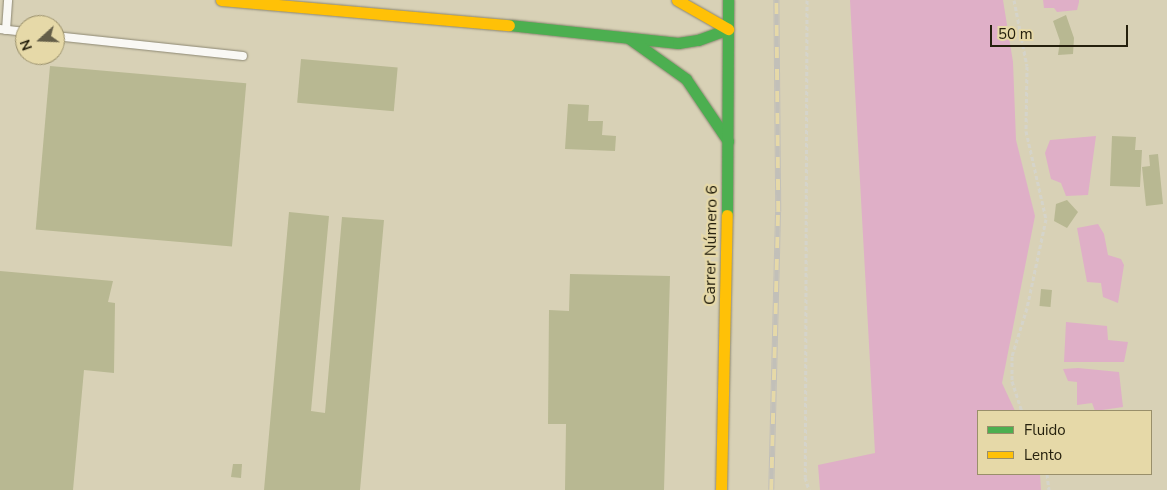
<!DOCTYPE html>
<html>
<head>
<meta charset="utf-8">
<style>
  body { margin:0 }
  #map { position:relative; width:1167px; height:490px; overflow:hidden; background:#d8d1b6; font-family:"Nunito Sans",sans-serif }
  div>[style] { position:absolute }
  .green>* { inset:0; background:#dfafc7 }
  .building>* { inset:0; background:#b8b892; transform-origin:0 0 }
  .path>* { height:3px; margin-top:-1.5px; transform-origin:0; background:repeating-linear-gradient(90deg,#d5d4ca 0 4px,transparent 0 6.5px) }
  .roads { filter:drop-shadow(0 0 1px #8c8772) drop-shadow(0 0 1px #8c8772) }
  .lane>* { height:8px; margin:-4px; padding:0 4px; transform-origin:4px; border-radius:4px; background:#f9f8f4 }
  .fast>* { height:11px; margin:-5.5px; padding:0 5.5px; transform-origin:5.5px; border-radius:5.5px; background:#4caf50 }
  .slow>* { height:11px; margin:-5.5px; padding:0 5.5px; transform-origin:5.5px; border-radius:5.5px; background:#ffc107 }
  .rail>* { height:5.5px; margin-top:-2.75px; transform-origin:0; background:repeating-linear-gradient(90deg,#e6d9a8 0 11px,#c2c0b9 0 22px); box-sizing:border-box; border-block:1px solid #c2c0b9 }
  span { translate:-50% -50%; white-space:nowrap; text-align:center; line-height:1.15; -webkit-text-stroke:4.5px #e6d9a8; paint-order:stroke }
  .street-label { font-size:16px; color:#25200d }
  .legend { position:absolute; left:977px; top:410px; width:175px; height:65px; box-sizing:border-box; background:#e6d9a8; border:1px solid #998f6a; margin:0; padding:6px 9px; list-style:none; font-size:15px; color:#25200d }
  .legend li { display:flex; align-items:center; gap:10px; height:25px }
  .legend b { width:25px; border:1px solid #998f6a }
  .north { position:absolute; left:15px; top:15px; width:50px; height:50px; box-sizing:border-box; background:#e6d9a8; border:1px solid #998f6a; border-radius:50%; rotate:250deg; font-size:14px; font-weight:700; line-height:20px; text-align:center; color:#25200d }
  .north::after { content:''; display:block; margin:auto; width:18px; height:22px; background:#645e48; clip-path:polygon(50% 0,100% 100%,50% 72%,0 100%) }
  .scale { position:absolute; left:990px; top:25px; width:138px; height:22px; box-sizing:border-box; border:2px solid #25200d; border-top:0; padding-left:6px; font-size:15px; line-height:18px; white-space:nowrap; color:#25200d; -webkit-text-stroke:4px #e6d9a8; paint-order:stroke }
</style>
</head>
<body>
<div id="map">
  <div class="green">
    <div style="clip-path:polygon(850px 0,1003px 0,1013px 62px,1016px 140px,1035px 216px,1002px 383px,1015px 411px,978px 411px,978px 474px,1040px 474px,1041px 490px,820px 490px,818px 465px,875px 453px)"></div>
    <div style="clip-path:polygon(1043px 0,1079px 0,1079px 2px,1077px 10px,1057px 12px,1054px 8px,1044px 8px)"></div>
    <div style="clip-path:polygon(1096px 136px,1088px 195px,1066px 196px,1061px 183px,1051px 179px,1045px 153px,1050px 140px)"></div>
    <div style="clip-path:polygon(1098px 224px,1104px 234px,1108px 255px,1121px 259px,1124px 265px,1118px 303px,1103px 297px,1101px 283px,1087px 282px,1077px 228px)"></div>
    <div style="clip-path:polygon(1066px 322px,1107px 326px,1108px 340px,1128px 342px,1124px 362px,1064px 362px)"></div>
    <div style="clip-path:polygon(1078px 368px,1119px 372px,1123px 407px,1095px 411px,1092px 403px,1077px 405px,1077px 382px,1068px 381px,1063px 369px)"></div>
  </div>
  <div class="building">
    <div style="clip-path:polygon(1066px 15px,1074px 38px,1073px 54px,1058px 55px,1060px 41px,1053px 21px)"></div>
    <div style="left:301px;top:59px;width:97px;height:44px;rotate:5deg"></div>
    <div style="left:50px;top:66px;width:197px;height:164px;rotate:5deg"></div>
    <div style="clip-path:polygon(568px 104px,589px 105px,588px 121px,603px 121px,602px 135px,616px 136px,615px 151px,565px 149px)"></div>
    <div style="clip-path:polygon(1112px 136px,1136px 137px,1135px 150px,1142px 150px,1140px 187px,1110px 186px)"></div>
    <div style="clip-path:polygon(1158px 154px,1163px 204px,1146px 206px,1142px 167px,1150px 166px,1149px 155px)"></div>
    <div style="clip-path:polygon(1067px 200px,1078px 212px,1067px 228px,1054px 221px,1056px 204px)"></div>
    <div style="clip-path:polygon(289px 212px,329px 216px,311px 411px,325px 413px,342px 217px,384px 220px,360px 490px,264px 490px)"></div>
    <div style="clip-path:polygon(0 271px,113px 281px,108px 302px,115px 303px,114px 373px,84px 370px,73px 490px,0 490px)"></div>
    <div style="clip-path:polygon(570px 274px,670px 276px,664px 490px,565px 490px,566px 424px,548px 424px,549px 310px,569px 311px)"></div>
    <div style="left:1041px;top:289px;width:11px;height:17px;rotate:5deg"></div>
    <div style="clip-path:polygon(233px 464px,242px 464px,241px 478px,231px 477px)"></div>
  </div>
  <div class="path">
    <div style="left:807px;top:0;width:477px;rotate:90.2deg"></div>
    <div style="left:805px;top:477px;width:14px;rotate:73deg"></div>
    <div style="left:1014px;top:0;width:67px;rotate:78.9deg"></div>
    <div style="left:1027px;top:66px;width:65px;rotate:90.9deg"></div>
    <div style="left:1026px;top:131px;width:90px;rotate:77.2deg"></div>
    <div style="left:1046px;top:219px;width:91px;rotate:102.1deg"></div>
    <div style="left:1027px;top:308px;width:50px;rotate:107.4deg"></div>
    <div style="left:1012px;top:356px;width:25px;rotate:90deg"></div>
    <div style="left:1012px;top:381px;width:32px;rotate:72deg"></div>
    <div style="left:1047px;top:474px;width:16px;rotate:83deg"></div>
  </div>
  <div class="roads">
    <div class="lane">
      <div style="left:0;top:29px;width:25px;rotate:7deg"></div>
      <div style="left:6px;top:30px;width:30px;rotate:-86deg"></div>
      <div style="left:55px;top:36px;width:189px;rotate:6.1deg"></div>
    </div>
    <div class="fast">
      <div style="left:509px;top:25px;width:170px;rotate:6.1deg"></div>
      <div style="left:678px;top:43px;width:20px;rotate:-9deg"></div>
      <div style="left:698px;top:40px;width:32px;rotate:-20deg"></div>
      <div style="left:630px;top:39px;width:69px;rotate:35.5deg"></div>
      <div style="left:686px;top:79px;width:75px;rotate:55.9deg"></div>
      <div style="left:727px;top:215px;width:215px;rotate:-89.7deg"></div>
    </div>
    <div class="slow">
      <div style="left:221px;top:0;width:289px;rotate:5deg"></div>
      <div style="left:677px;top:0;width:59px;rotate:29.6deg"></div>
      <div style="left:721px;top:490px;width:275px;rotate:-88.8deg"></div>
    </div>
  </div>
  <div class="rail">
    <div style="left:771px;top:490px;width:278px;rotate:-88.6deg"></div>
    <div style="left:778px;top:212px;width:212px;rotate:-90.5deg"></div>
  </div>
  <div class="street-label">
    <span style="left:711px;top:245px;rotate:-89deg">Carrer Número 6</span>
  </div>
  <ul class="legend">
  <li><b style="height:6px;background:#4caf50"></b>Fluido</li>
  <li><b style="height:6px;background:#ffc107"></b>Lento</li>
  </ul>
  <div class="north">N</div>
  <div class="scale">50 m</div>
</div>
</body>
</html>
